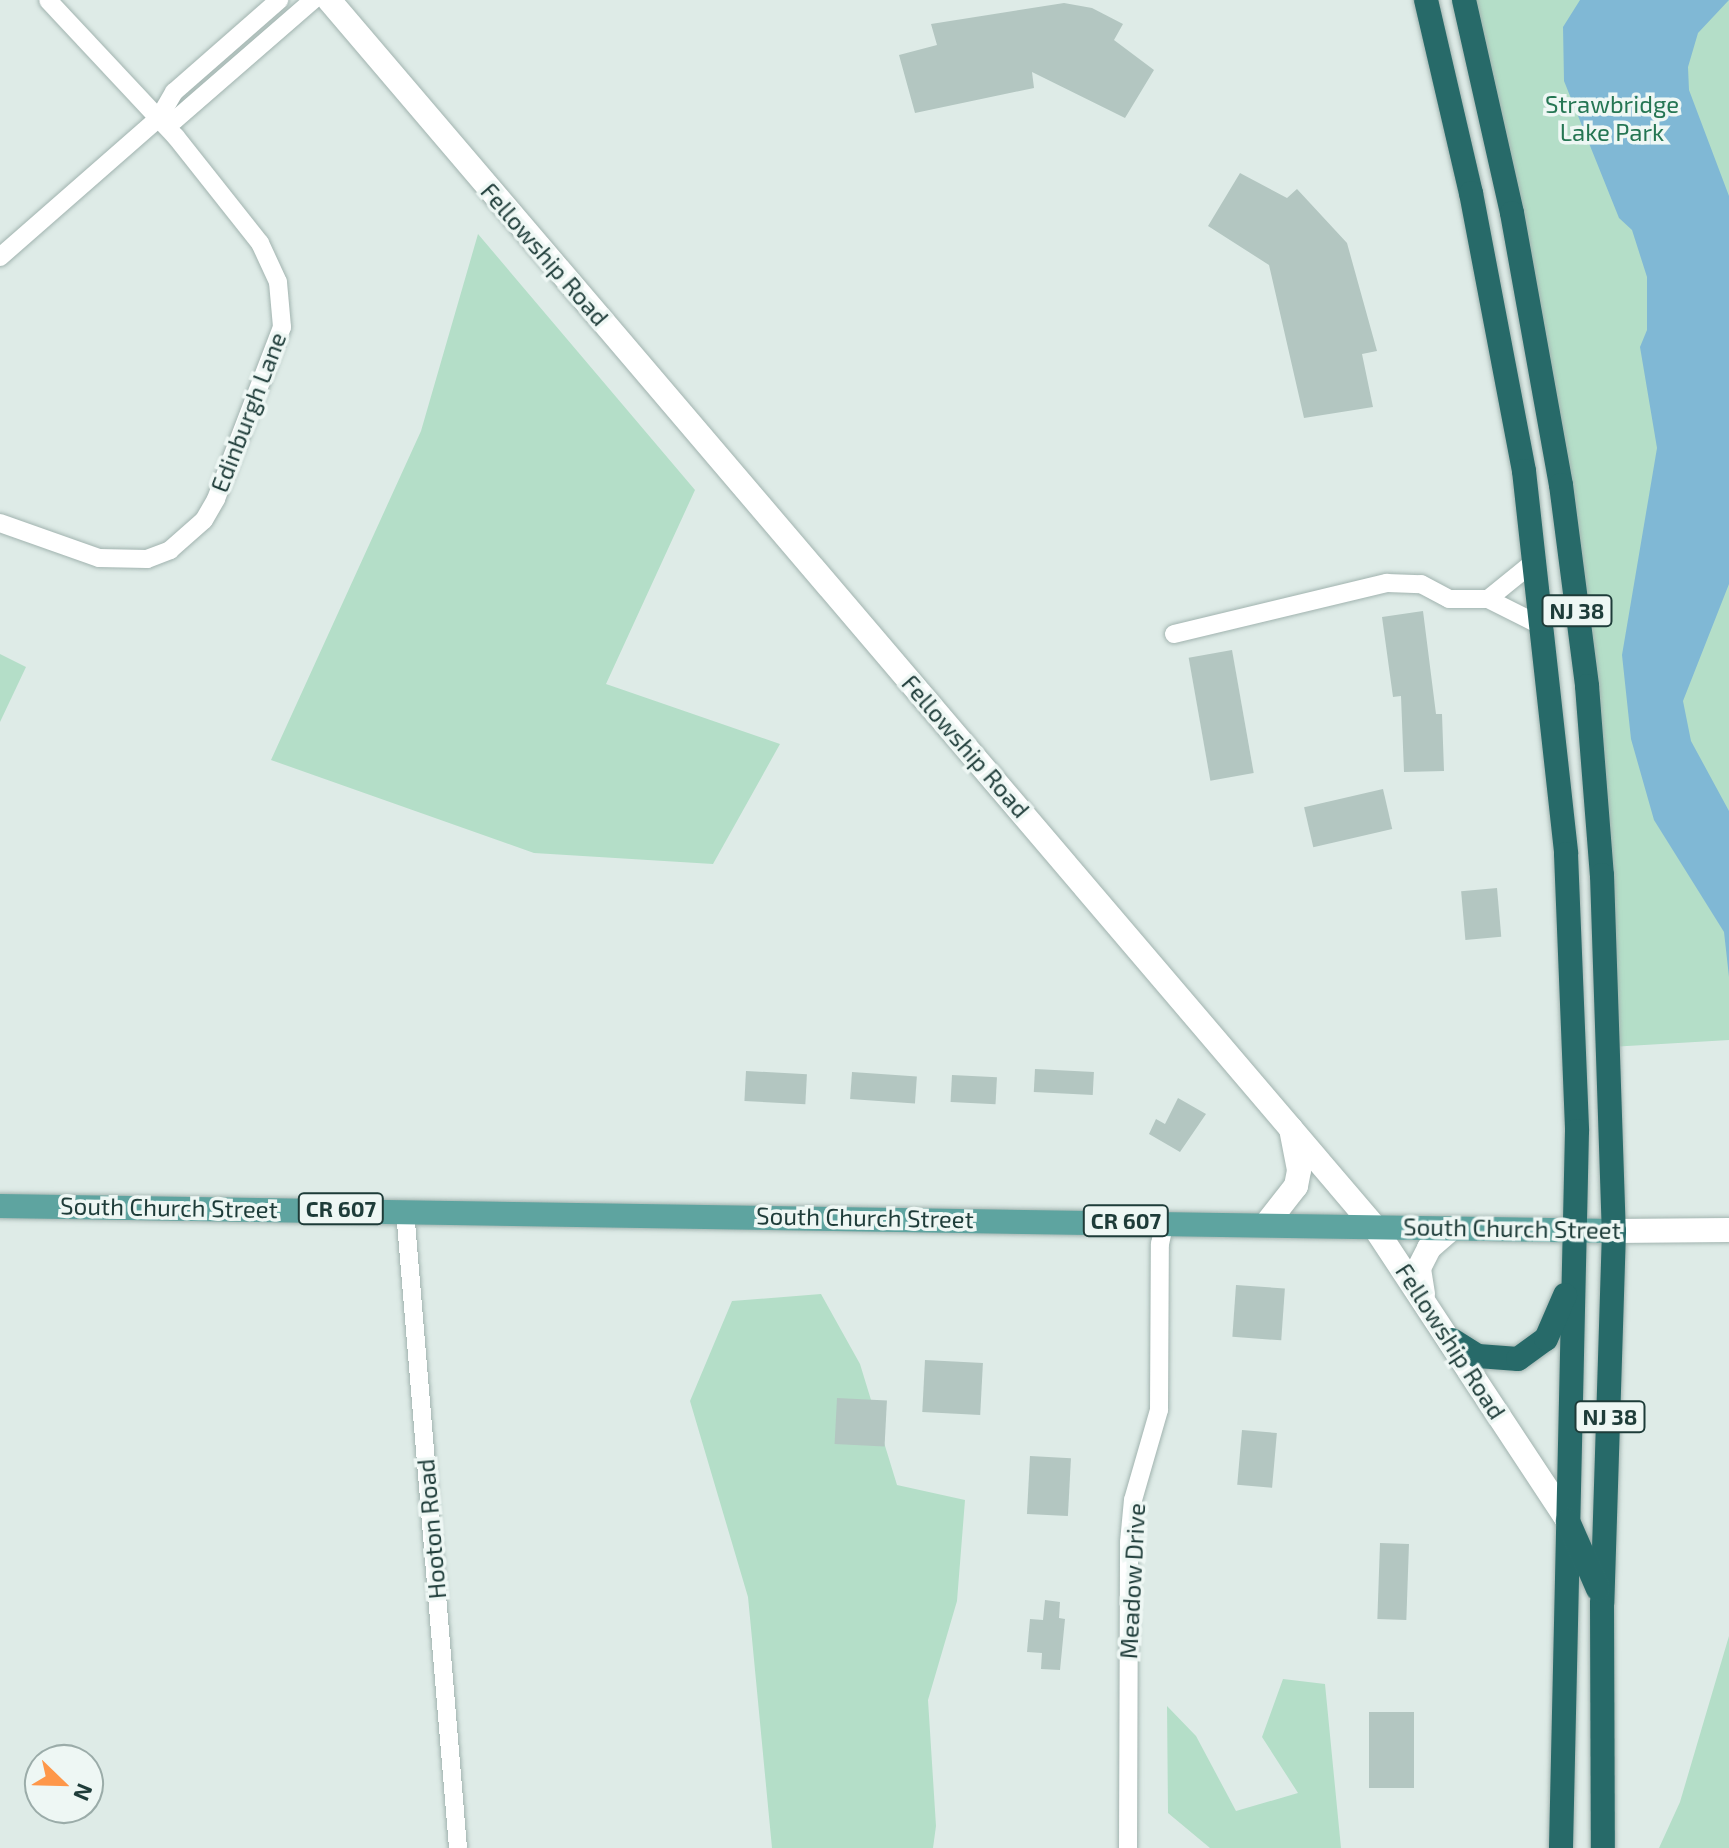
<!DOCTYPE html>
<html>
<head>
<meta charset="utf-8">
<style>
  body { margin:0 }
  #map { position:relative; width:1729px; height:1848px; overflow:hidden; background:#deebe7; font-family:"Exo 2",sans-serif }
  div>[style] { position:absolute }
  .green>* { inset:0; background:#b4dec8 }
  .water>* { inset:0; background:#80b8d5 }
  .building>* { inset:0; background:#b3c6c1; transform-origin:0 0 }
  .roads { filter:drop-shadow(0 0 2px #a1b3af) drop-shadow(0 0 2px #a1b3af) }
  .street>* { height:18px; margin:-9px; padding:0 9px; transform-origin:9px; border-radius:9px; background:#fff }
  .secondary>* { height:24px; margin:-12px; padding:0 12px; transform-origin:12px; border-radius:12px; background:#fff }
  .primary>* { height:24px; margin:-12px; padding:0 12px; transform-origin:12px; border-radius:12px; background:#5ea4a0 }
  .highway>* { height:24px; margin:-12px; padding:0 12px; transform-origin:12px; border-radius:12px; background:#276a69 }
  span { translate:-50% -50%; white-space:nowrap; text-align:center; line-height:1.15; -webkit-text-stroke:7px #eef7f4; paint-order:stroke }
  .shield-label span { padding:2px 6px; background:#eef7f4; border:2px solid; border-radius:6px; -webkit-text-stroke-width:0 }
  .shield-label { font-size:22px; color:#1e3c39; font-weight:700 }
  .park-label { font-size:24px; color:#257653 }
  .street-label { font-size:24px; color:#1e3c39 }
  .north { position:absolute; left:24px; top:1744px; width:80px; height:80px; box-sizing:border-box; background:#eef7f4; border:2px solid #9baca9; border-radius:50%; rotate:113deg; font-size:22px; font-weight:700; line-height:32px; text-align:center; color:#1e3c39 }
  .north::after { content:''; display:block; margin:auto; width:28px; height:36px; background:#fe9749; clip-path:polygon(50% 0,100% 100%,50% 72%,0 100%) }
</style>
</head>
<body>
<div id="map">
  <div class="green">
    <div style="clip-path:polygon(1464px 0,1729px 0,1729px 1040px,1610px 1047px,1587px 686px)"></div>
    <div style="clip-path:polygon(478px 234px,695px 490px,606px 684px,780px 744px,713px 864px,534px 853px,271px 760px,421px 431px)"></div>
    <div style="clip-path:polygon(0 654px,26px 667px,0 722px)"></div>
    <div style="clip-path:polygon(821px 1294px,860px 1364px,897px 1485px,965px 1500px,957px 1601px,928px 1700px,936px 1826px,933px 1848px,772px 1848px,748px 1597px,690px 1401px,732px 1301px)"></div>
    <div style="clip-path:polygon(1729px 1636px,1729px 1848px,1659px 1848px,1680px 1802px)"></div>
    <div style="clip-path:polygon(1283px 1679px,1325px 1684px,1341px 1848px,1210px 1848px,1168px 1813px,1167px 1706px,1196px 1736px,1236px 1811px,1298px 1793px,1262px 1737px)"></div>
  </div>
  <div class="water">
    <div style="clip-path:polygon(1580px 0,1729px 0,1698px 33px,1688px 67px,1689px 90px,1729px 196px,1729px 584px,1683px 701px,1691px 741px,1729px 811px,1729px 977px,1724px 932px,1654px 820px,1631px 739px,1622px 655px,1657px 448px,1640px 347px,1647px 330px,1647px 277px,1632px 230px,1619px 218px,1564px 81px,1563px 27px)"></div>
  </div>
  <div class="building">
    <div style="clip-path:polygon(1064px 3px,1092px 8px,1123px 24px,1114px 40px,1154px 70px,1125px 118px,1032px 72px,1034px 88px,915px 113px,899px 55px,937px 45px,931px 24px)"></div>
    <div style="clip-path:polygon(1240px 173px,1287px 198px,1297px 189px,1347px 243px,1377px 351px,1362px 354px,1373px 407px,1304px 418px,1269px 265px,1208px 226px)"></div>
    <div style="clip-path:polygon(1423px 611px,1436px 714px,1442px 714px,1444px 771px,1404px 772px,1401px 696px,1393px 697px,1382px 617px)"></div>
    <div style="left:1232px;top:650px;width:125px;height:44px;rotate:80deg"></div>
    <div style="left:1383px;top:789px;width:41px;height:81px;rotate:77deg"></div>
    <div style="left:1497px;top:888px;width:49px;height:36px;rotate:85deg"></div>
    <div style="left:1035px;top:1069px;width:59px;height:23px;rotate:3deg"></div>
    <div style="left:746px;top:1071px;width:61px;height:30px;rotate:3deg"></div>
    <div style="left:852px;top:1072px;width:65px;height:27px;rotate:4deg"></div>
    <div style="left:952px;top:1075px;width:45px;height:27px;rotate:3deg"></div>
    <div style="clip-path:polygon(1178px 1098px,1206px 1114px,1180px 1152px,1149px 1134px,1156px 1119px,1165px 1124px)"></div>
    <div style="left:1236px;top:1285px;width:49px;height:52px;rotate:4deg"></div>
    <div style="left:925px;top:1360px;width:58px;height:52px;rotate:3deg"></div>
    <div style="left:837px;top:1398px;width:50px;height:46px;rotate:3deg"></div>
    <div style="left:1242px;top:1430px;width:35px;height:55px;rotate:5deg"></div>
    <div style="left:1030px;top:1456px;width:41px;height:58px;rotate:3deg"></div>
    <div style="left:1380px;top:1543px;width:29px;height:76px;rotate:2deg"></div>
    <div style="clip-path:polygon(1045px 1600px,1060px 1602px,1059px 1618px,1065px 1619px,1060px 1670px,1041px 1669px,1042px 1653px,1027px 1652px,1030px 1619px,1043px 1620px)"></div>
    <div style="left:1414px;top:1712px;width:76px;height:45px;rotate:90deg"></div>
  </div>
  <div class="roads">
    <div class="street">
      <div style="left:159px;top:118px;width:16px;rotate:7deg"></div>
      <div style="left:175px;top:120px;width:183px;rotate:-41deg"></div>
      <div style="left:0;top:257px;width:211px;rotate:-41.2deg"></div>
      <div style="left:159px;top:118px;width:30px;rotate:-60deg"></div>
      <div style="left:174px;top:92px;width:140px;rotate:-41.2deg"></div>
      <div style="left:0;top:523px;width:105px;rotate:19.5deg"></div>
      <div style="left:99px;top:558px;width:48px;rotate:1.2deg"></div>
      <div style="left:147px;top:559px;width:25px;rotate:-21deg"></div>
      <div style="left:170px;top:550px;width:45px;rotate:-41.4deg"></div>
      <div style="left:204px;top:520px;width:24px;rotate:-60deg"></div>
      <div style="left:216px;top:499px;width:184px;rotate:-69deg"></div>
      <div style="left:282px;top:327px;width:45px;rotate:-95.1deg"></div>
      <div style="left:278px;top:282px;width:43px;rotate:-114.8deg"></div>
      <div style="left:260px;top:243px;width:135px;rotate:-128.4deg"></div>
      <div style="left:176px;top:137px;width:187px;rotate:-133.1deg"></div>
      <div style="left:1535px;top:561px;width:60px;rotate:141deg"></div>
      <div style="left:1488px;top:599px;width:63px;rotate:26.6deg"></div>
      <div style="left:1174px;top:634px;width:219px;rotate:-13.5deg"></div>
      <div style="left:1387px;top:583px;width:34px;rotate:2deg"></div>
      <div style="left:1421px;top:584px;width:32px;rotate:28deg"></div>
      <div style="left:1449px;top:599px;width:39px"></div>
      <div style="left:405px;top:1210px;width:640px;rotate:85.25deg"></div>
      <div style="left:1128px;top:1848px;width:306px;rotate:-89.8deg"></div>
      <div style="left:1129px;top:1542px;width:42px;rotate:-84.6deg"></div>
      <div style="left:1133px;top:1500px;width:94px;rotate:-73.9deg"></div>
      <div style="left:1159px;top:1410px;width:166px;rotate:-89.7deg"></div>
      <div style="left:1160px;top:1244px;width:24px;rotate:-78deg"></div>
    </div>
    <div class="secondary">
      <div style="left:329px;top:0;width:1610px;rotate:49.56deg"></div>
      <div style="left:1373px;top:1225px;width:354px;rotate:56.6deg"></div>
      <div style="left:1267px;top:1223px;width:47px;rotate:-51.9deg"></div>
      <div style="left:1296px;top:1186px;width:16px;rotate:-79deg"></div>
      <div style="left:1299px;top:1170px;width:42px;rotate:-101deg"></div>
      <div style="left:1614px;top:1231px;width:115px;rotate:-0.5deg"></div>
      <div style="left:1423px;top:1294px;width:26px;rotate:-99deg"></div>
      <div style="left:1419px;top:1268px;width:22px;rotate:-63deg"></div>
      <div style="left:1429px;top:1248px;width:29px;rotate:-41deg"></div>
    </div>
    <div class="primary">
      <div style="left:0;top:1206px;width:1614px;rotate:0.89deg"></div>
    </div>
    <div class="highway">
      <div style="left:1426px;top:0;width:198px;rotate:76.9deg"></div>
      <div style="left:1471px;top:193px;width:283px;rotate:79.2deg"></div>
      <div style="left:1524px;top:471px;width:385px;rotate:83.7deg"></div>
      <div style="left:1566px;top:854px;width:277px;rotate:87.7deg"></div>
      <div style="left:1577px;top:1131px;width:717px;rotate:91.28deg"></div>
      <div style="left:1464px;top:0;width:218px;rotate:77.3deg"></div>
      <div style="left:1512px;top:213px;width:276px;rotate:79.8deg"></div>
      <div style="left:1561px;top:485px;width:203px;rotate:82.6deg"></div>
      <div style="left:1587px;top:686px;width:190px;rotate:85.5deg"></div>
      <div style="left:1602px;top:875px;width:356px;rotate:88.1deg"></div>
      <div style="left:1614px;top:1231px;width:372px;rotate:91.8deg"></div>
      <div style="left:1602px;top:1603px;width:245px;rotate:89.8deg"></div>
      <div style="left:1452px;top:1340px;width:31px;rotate:32deg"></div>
      <div style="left:1478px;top:1356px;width:40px;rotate:4.3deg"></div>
      <div style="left:1518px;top:1359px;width:34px;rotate:-36deg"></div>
      <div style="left:1546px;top:1339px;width:48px;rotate:-66.6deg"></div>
      <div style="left:1568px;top:1521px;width:74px;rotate:66.2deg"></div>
    </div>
  </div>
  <div class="shield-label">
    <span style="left:1577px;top:611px">NJ 38</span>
    <span style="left:341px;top:1209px">CR 607</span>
    <span style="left:1126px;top:1221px">CR 607</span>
    <span style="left:1610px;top:1417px">NJ 38</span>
  </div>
  <div class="park-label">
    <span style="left:1612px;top:118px">Strawbridge<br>Lake Park</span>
  </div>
  <div class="street-label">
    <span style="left:545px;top:254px;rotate:49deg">Fellowship Road</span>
    <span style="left:248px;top:412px;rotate:-69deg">Edinburgh Lane</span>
    <span style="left:966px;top:746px;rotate:49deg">Fellowship Road</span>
    <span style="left:169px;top:1207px;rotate:1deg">South Church Street</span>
    <span style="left:865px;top:1217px;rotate:1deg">South Church Street</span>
    <span style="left:1512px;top:1228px;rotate:1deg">South Church Street</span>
    <span style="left:1451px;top:1341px;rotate:57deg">Fellowship Road</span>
    <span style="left:431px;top:1529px;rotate:-95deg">Hooton Road</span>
    <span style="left:1132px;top:1581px;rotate:-87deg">Meadow Drive</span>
  </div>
  <div class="north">N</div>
</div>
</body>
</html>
